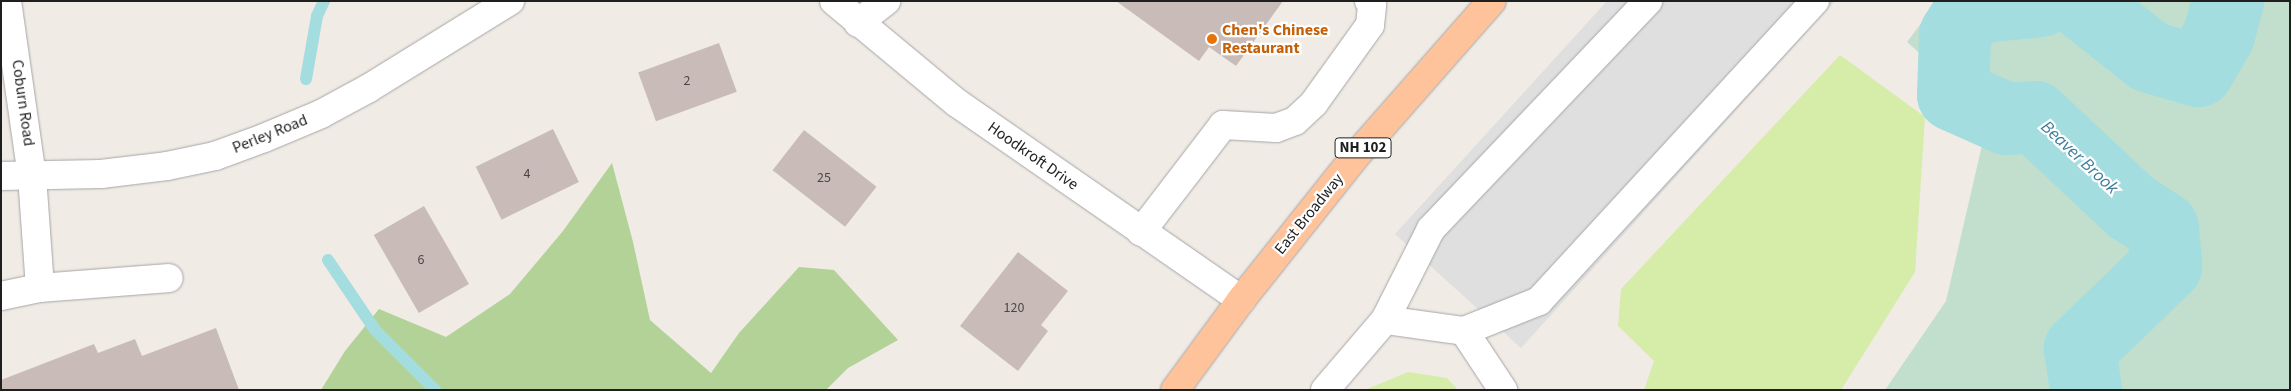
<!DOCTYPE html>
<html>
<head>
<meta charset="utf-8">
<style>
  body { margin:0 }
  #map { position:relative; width:2291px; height:391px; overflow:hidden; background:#f0ebe5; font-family:"Source Sans 3",sans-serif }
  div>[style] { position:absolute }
  .grass>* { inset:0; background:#d5eda8 }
  .forest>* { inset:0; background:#b2d297 }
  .wetland>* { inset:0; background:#c1dfcc }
  .parking>* { inset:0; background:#dfdfdf }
  .stream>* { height:12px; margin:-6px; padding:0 6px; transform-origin:6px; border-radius:6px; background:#a3dde0 }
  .river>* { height:72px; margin:-36px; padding:0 36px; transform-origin:36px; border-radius:36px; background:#a3dde0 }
  .building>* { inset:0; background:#c9bcb8; transform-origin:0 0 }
  .roads { filter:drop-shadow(0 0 1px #a6a6a6) drop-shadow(0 0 1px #a6a6a6) }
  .minor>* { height:28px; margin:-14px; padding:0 14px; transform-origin:14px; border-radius:14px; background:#fff }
  .major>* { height:28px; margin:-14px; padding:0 14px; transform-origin:14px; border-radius:14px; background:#ffc39b }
  .dots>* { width:14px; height:14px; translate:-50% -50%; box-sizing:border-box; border:2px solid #fff; border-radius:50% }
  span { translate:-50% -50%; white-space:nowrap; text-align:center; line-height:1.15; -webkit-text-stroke:4.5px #fff; paint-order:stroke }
  .number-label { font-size:14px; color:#4a4645 }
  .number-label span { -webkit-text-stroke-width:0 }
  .shield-label span { padding:1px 4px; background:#fff; border:1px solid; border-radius:4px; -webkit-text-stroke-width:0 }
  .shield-label { font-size:15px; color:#1f1f1f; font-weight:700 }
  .food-label { font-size:16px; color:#c56008; font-weight:700 }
  .left { translate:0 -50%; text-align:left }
  .street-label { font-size:16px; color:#1f1f1f }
  .water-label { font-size:18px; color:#3d7d9c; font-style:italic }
  .frame { position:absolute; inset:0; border:2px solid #1f1f1f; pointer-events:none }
</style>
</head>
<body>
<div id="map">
  <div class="grass">
    <div style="clip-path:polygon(1840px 55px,1925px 117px,1915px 272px,1841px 390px,1644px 390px,1654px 361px,1618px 326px,1621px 289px)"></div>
    <div style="clip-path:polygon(1408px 372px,1447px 378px,1458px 390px,1365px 390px)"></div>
  </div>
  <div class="forest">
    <div style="clip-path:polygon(612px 163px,633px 242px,650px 320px,711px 373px,739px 333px,799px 267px,834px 270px,898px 340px,848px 368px,826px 390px,321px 390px,345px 351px,379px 309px,446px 337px,510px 294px,563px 231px)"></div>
  </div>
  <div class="wetland">
    <div style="clip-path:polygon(1938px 1px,2290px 1px,2290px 390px,1885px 390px,1946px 301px,1989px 115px,1907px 42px)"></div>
  </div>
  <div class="parking">
    <div style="clip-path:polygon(1607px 1px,1835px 1px,1521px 348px,1395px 234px)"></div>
  </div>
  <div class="stream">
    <div style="left:306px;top:79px;width:64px;rotate:-80.1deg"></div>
    <div style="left:317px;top:16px;width:17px;rotate:-65deg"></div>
    <div style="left:328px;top:260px;width:84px;rotate:56.1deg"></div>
    <div style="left:375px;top:330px;width:85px;rotate:45deg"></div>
  </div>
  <div class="river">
    <div style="left:2041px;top:1px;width:69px;rotate:174.2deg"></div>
    <div style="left:1972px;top:8px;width:32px;rotate:122deg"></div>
    <div style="left:1955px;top:35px;width:60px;rotate:91.9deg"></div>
    <div style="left:1953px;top:95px;width:59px;rotate:24deg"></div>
    <div style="left:2007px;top:119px;width:28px;rotate:-4deg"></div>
    <div style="left:2035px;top:117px;width:132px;rotate:43.2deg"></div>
    <div style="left:2131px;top:207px;width:38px;rotate:33deg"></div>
    <div style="left:2163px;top:228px;width:38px;rotate:85deg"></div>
    <div style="left:2166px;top:266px;width:120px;rotate:136deg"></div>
    <div style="left:2080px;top:349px;width:41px;rotate:81.7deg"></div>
    <div style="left:2079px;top:1px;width:90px;rotate:38.3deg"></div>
    <div style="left:2150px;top:57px;width:50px;rotate:16.3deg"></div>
    <div style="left:2198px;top:71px;width:42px;rotate:-59.7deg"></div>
    <div style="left:2219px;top:35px;width:35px;rotate:-75deg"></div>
  </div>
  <div class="building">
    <div style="clip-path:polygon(1116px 1px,1283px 1px,1236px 66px,1209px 47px,1199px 61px)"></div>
    <div style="left:719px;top:43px;width:52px;height:86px;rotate:70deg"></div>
    <div style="left:553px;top:129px;width:59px;height:86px;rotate:64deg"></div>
    <div style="left:804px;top:130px;width:92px;height:51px;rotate:38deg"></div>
    <div style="left:424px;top:206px;width:90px;height:58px;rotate:60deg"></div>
    <div style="clip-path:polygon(1018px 252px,1068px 291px,1041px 325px,1048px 331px,1018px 371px,960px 326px)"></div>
    <div style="clip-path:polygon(216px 328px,239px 390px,1px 390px,1px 380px,94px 344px,98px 353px,135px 339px,142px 356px)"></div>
  </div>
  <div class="roads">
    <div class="minor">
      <div style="left:7px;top:1px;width:177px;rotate:81.9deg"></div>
      <div style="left:32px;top:176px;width:112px;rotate:85.9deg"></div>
      <div style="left:834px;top:1px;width:160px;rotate:39.7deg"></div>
      <div style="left:957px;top:103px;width:346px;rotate:34.7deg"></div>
      <div style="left:858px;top:23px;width:36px;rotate:-38deg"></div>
      <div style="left:1px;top:176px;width:100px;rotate:-1.1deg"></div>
      <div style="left:101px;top:174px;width:66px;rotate:-6.9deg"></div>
      <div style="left:167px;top:166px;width:49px;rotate:-11.8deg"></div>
      <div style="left:215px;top:156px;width:52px;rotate:-20.2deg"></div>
      <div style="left:264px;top:138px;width:62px;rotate:-22.8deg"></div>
      <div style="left:321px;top:114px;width:55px;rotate:-28.4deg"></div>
      <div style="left:369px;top:88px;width:166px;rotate:-31.7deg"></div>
      <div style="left:1141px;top:232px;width:135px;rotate:-52.5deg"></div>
      <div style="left:1223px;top:125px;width:53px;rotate:3.2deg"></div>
      <div style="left:1276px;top:128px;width:20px;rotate:-20deg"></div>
      <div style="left:1295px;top:121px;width:26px;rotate:-43deg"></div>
      <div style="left:1314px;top:103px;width:96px;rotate:-54.3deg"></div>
      <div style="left:1370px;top:25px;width:20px;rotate:-84deg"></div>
      <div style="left:1372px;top:5px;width:5px;rotate:-127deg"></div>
      <div style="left:1px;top:296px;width:40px;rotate:-12deg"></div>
      <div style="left:40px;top:288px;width:129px;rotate:-4.4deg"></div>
      <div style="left:1385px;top:320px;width:80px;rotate:7.9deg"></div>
      <div style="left:1464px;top:331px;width:81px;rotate:-21.8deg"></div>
      <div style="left:1539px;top:301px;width:408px;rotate:-47.4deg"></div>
      <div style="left:1464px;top:331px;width:71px;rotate:56.5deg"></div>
      <div style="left:1325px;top:390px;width:92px;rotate:-49.4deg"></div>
      <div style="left:1385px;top:320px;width:102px;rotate:-63.2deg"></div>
      <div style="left:1431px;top:229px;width:315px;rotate:-46.4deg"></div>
    </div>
    <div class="major">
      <div style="left:1175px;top:390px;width:112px;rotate:-53.7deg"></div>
      <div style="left:1241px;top:300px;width:180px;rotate:-51.5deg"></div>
      <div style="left:1353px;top:159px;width:210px;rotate:-48.7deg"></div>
    </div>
  </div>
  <div class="dots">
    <div style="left:1212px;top:39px;background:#e8710a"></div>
  </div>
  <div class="number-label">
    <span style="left:687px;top:81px">2</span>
    <span style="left:527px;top:174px">4</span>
    <span style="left:824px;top:178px">25</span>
    <span style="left:421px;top:260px">6</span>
    <span style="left:1014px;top:308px">120</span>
  </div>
  <div class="shield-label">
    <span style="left:1363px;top:148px">NH 102</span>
  </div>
  <div class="food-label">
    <span class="left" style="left:1222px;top:39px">Chen's Chinese<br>Restaurant</span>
  </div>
  <div class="street-label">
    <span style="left:23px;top:103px;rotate:82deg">Coburn Road</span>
    <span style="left:270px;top:134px;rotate:-22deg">Perley Road</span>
    <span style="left:1033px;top:156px;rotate:35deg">Hoodkroft Drive</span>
    <span style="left:1309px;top:214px;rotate:-51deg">East Broadway</span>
  </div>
  <div class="water-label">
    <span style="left:2079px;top:158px;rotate:43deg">Beaver Brook</span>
  </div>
  <div class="frame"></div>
</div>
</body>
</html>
